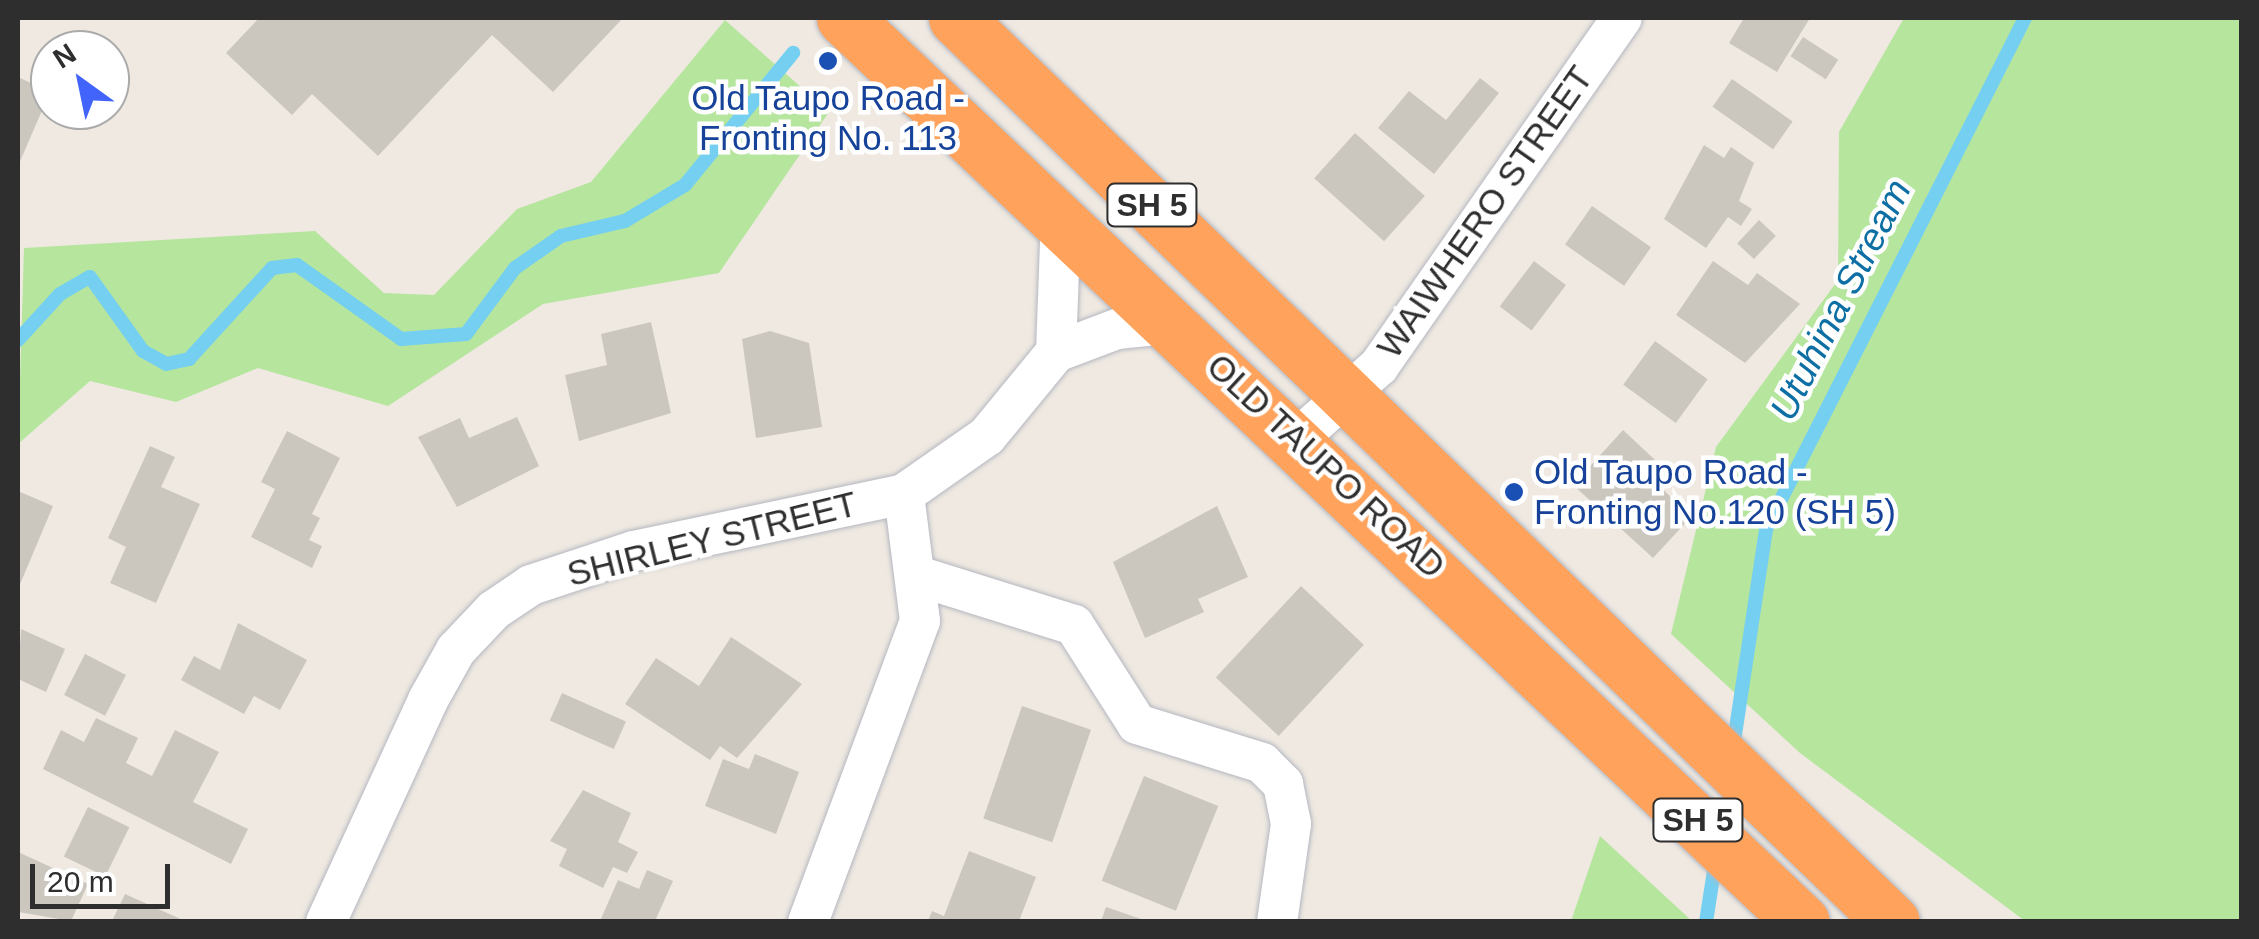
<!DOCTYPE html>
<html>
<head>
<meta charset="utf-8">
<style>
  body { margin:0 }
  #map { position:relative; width:2259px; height:939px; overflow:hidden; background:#efe9e1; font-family:Helvetica,sans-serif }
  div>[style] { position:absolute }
  .green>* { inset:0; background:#b6e59e }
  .stream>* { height:14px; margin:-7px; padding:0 7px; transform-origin:7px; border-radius:7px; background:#75cff0 }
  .building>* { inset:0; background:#cbc7bf; transform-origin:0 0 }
  .roads { filter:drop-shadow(0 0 2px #b4b7c1) drop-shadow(0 0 2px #b4b7c1) }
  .street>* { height:40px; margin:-20px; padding:0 20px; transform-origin:20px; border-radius:20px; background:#fff }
  .highway>* { height:55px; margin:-27.5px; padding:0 27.5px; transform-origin:27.5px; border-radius:27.5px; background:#ffa35c }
  .dots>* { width:28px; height:28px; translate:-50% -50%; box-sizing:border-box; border:5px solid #fff; border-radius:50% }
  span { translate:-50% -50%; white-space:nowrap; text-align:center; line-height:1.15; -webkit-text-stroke:9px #fff; paint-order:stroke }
  .shield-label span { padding:2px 8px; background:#fff; border:2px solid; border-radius:8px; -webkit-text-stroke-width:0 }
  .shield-label { font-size:32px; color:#2e2e2e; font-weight:700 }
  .transit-label { font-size:35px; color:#164399 }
  .left { translate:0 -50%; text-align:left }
  .street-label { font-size:35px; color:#2e2e2e }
  .water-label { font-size:38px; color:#0d6fa3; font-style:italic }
  .frame { position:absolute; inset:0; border:20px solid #2e2e2e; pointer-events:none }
  .north { position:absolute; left:30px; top:30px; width:100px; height:100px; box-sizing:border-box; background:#fff; border:2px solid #ababab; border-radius:50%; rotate:327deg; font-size:28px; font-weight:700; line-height:40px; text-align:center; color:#2e2e2e }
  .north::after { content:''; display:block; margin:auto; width:35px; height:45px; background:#4264fb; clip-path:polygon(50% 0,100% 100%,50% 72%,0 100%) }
  .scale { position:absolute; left:30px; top:864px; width:140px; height:45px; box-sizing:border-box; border:5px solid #2e2e2e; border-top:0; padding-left:12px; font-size:30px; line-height:35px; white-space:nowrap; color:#2e2e2e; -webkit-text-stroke:8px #fff; paint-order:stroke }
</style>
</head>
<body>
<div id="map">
  <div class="green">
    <div style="clip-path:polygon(1904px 18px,2241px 18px,2241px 921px,2025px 921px,1800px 753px,1671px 634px,1716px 447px,1838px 280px,1839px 132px)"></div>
    <div style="clip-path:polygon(725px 20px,829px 112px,719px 273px,543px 304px,388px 406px,258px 368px,176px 402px,90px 381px,18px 444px,24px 248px,315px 231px,384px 293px,434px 295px,517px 209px,591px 182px)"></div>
    <div style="clip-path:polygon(1600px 836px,1692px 921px,1571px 921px)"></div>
  </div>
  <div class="stream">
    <div style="left:18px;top:340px;width:62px;rotate:-47.6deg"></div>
    <div style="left:60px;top:294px;width:34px;rotate:-30deg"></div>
    <div style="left:90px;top:277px;width:91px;rotate:54.4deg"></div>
    <div style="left:143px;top:351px;width:26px;rotate:29deg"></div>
    <div style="left:166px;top:364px;width:24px;rotate:-12deg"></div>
    <div style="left:189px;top:359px;width:123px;rotate:-47.6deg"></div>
    <div style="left:272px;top:268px;width:25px;rotate:-7deg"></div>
    <div style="left:297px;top:265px;width:128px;rotate:35.4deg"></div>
    <div style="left:401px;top:339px;width:65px;rotate:-4.4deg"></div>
    <div style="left:466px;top:334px;width:82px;rotate:-53.4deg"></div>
    <div style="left:515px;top:268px;width:56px;rotate:-34.8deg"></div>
    <div style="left:561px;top:236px;width:66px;rotate:-13.2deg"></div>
    <div style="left:625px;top:221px;width:70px;rotate:-31deg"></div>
    <div style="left:685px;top:185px;width:171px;rotate:-50.7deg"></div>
    <div style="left:1733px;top:748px;width:221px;rotate:-81.4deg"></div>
    <div style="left:1766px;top:529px;width:573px;rotate:-63.12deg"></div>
    <div style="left:1706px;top:922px;width:65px;rotate:-81.1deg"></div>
  </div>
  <div class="building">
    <div style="clip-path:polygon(259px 18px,623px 18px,553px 92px,492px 35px,378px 156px,312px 94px,292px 115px,226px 53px)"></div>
    <div style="clip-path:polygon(1744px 18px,1810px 18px,1777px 72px,1729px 43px)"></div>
    <div style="left:1803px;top:37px;width:42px;height:23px;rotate:33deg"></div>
    <div style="clip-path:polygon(18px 77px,50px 92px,18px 166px)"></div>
    <div style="clip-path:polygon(1480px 78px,1499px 93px,1434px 174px,1378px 128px,1409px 91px,1446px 120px)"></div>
    <div style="left:1732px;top:79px;width:74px;height:34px;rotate:35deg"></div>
    <div style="left:1355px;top:133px;width:94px;height:61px;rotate:42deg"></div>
    <div style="clip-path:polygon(1704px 145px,1724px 158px,1731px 147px,1754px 163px,1739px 201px,1752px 209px,1741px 226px,1728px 217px,1706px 248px,1664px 219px)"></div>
    <div style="left:1592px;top:206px;width:72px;height:47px;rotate:35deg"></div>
    <div style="left:1759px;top:220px;width:23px;height:32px;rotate:43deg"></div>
    <div style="left:1534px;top:261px;width:40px;height:57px;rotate:37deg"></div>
    <div style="clip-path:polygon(1713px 261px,1748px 285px,1757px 273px,1800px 304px,1745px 363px,1676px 315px)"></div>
    <div style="clip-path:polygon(651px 322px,671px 413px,579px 441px,565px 375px,607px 365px,601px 334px)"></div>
    <div style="clip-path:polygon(770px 331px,809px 343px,822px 427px,756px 438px,742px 339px)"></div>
    <div style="left:1655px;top:341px;width:65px;height:54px;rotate:36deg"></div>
    <div style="clip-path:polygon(517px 417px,539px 466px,457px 507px,418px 437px,460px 418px,469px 438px)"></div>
    <div style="clip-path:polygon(1623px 430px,1669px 473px,1658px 485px,1692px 516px,1653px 558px,1573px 485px)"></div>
    <div style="clip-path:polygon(287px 431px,340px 458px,312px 514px,320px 518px,309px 540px,322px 546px,312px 568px,251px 537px,275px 489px,261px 482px)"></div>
    <div style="clip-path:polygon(150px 446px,175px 457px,161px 487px,200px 504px,156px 603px,110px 583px,126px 547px,108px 538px)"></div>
    <div style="clip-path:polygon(18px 491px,53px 506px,18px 589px)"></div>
    <div style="clip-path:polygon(1217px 506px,1248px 577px,1198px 599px,1204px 612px,1145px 638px,1113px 562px)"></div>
    <div style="left:1301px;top:586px;width:86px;height:125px;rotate:43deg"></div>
    <div style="clip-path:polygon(238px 623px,307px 660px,280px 710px,254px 696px,244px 714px,181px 680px,194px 656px,220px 670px)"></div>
    <div style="clip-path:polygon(21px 629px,65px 649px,46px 692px,18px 679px)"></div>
    <div style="clip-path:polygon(731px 637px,802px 684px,737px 758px,720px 746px,710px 760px,625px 704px,656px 658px,699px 686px)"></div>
    <div style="left:85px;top:654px;width:46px;height:46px;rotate:27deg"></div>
    <div style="left:562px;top:693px;width:70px;height:30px;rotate:24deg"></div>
    <div style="left:1022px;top:706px;width:73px;height:119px;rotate:19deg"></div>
    <div style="clip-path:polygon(96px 718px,138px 738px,126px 763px,152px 776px,175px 730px,219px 752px,193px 802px,248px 829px,231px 864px,43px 769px,61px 730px,84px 742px)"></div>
    <div style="clip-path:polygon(755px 754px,799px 772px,776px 834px,705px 806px,723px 759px,749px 769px)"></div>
    <div style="left:1144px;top:776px;width:80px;height:113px;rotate:22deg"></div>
    <div style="clip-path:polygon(583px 790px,631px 813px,618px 842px,638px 852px,627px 873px,613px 867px,603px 888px,559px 866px,567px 849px,550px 841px)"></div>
    <div style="left:88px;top:807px;width:46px;height:55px;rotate:26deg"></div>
    <div style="clip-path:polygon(969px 851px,1036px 877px,1019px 921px,928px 921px,932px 911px,944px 916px)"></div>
    <div style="clip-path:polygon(18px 852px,88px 884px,71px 921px,18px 912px)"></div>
    <div style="clip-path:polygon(647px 870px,673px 881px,655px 921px,600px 921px,618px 880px,639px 889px)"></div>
    <div style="clip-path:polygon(125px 894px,185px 921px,112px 921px)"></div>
    <div style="clip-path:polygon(1106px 907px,1147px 921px,1101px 921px)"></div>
  </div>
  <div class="roads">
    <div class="street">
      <div style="left:1056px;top:352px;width:137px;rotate:-87.9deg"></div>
      <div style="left:1296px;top:440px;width:111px;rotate:-41.7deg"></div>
      <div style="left:1379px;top:366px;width:424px;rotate:-55.1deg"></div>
      <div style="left:921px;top:577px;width:160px;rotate:17.4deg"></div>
      <div style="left:1074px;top:625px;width:117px;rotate:57.5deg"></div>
      <div style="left:1137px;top:724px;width:131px;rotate:17.3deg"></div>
      <div style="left:1262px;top:763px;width:30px;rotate:45deg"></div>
      <div style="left:1283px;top:784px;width:41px;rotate:78.7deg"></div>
      <div style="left:1291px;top:824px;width:99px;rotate:98.1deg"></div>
      <div style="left:326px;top:922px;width:244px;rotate:-65.3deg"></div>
      <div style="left:428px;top:700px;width:57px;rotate:-60.8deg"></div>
      <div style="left:456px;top:650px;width:55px;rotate:-46.5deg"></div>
      <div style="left:494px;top:610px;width:45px;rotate:-34deg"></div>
      <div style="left:531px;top:585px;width:108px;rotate:-18.3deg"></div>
      <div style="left:634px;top:551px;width:276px;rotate:-11.9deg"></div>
      <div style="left:904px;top:494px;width:101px;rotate:-34.9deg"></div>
      <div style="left:987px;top:436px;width:109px;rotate:-50.6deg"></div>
      <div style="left:1056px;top:352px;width:65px;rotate:-20.7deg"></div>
      <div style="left:1117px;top:329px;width:59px;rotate:-5.8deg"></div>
      <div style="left:808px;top:922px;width:321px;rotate:-69.6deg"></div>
      <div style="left:920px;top:621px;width:128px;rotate:-97.2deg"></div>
    </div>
    <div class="highway">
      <div style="left:844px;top:18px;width:1317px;rotate:43.34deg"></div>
      <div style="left:956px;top:18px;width:1301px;rotate:44deg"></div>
    </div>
  </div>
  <div class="dots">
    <div style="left:828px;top:61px;background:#1a4fb4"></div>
    <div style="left:1514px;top:492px;background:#1a4fb4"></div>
  </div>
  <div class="shield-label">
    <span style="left:1152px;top:205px">SH 5</span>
    <span style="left:1698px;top:820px">SH 5</span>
  </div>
  <div class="transit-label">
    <span style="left:828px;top:118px">Old Taupo Road -<br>Fronting No. 113</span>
    <span class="left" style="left:1534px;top:492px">Old Taupo Road -<br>Fronting No.120 (SH 5)</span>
  </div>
  <div class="street-label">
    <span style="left:1485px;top:212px;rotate:-55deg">WAIWHERO STREET</span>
    <span style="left:1326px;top:466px;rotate:43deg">OLD TAUPO ROAD</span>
    <span style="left:712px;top:539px;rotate:-14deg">SHIRLEY STREET</span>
  </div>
  <div class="water-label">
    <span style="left:1841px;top:300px;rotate:-63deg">Utuhina Stream</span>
  </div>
  <div class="frame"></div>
  <div class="north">N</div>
  <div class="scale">20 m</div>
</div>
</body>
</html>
